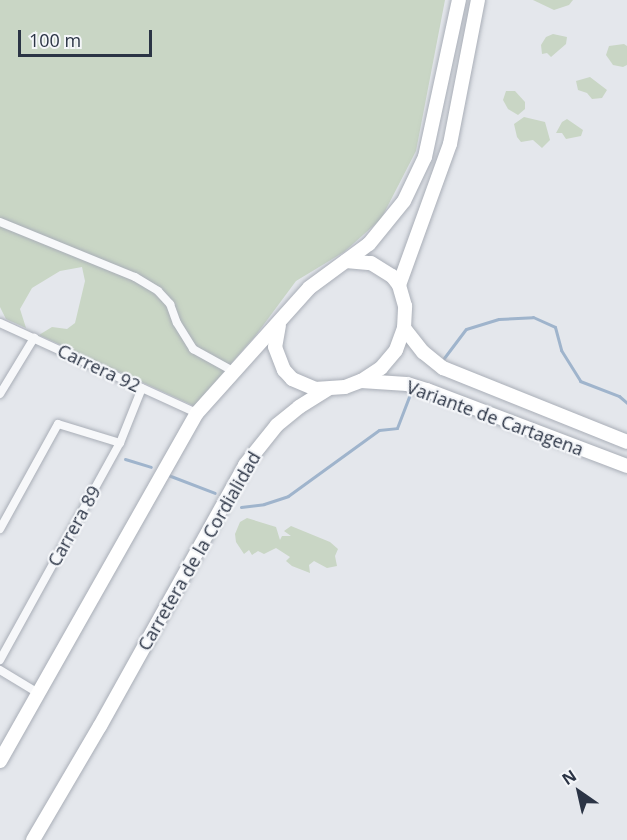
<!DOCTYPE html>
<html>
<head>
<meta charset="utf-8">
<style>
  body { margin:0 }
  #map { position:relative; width:627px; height:840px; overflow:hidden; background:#e4e7ec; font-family:"Open Sans",sans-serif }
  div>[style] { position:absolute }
  .green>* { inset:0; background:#c9d6c5 }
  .stream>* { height:3px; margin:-1.5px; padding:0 1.5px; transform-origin:1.5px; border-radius:1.5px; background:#9fb4cc }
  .roads { filter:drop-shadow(0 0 2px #a9aeb7) drop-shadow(0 0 2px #a9aeb7) }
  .street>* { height:8px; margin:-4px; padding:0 4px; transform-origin:4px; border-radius:4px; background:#f7f8fa }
  .highway>* { height:14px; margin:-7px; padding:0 7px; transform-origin:7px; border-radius:7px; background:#fff }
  span { translate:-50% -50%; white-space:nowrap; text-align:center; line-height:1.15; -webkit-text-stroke:4.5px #f4f6f9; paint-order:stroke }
  .street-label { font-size:18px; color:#2b3445 }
  .north { position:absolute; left:549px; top:762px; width:60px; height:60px; -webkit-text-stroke:4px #f4f6f9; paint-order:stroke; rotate:326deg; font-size:16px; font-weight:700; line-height:24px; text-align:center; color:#2b3445 }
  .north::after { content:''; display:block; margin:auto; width:21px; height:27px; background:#2b3445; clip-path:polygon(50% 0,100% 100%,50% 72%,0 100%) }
  .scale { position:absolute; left:18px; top:30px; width:134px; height:27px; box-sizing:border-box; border:3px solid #2b3445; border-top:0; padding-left:8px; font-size:18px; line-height:21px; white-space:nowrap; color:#2b3445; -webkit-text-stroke:4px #f4f6f9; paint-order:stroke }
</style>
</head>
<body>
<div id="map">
  <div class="green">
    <div style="clip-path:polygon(0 0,445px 0,416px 151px,381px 219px,344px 252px,296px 281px,256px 335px,194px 406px,39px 335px,52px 327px,67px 329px,75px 323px,85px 281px,82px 267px,60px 271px,32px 288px,20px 309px,26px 328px,6px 319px,0 307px)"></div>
    <div style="clip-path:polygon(533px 0,573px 0,569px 5px,554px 10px)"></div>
    <div style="clip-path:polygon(553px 34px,567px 37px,566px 44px,551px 57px,547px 53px,542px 54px,541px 45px,546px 37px)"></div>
    <div style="clip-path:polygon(624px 44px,627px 46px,627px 65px,623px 67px,613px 65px,606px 55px,609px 46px)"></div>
    <div style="clip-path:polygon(590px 77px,607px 90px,602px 98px,592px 99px,587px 93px,578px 90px,576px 81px)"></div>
    <div style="clip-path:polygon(506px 91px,515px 91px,525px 102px,525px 109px,518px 115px,508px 109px,503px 100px)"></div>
    <div style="clip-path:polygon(524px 117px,545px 122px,550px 140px,542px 148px,533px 140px,521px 142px,517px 137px,514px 124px)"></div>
    <div style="clip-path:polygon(567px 119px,583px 130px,581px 136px,566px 139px,562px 133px,556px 133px,562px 122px)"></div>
    <div style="clip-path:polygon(247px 518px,276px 527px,280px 540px,282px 536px,291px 536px,284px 531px,291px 526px,330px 542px,338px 549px,335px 556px,337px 566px,327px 568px,314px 561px,309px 565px,310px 573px,292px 566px,286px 561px,290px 557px,276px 548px,264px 554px,258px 551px,252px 555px,249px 550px,244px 554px,236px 542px,235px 534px,240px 522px)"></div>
  </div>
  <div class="stream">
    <div style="left:444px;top:358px;width:36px;rotate:-53deg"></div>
    <div style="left:466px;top:329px;width:34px;rotate:-17deg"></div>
    <div style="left:499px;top:319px;width:34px;rotate:-3deg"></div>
    <div style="left:533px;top:317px;width:24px;rotate:24deg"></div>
    <div style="left:555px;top:327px;width:24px;rotate:75deg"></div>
    <div style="left:561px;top:350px;width:36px;rotate:58deg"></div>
    <div style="left:580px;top:381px;width:42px;rotate:21deg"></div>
    <div style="left:619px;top:396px;width:11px;rotate:41deg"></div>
    <div style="left:125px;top:459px;width:27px;rotate:17deg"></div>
    <div style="left:168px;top:475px;width:50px;rotate:21deg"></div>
    <div style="left:241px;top:507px;width:23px;rotate:-7deg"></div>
    <div style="left:264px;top:504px;width:25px;rotate:-18deg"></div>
    <div style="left:288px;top:496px;width:112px;rotate:-36deg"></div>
    <div style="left:379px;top:430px;width:18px;rotate:-6deg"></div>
    <div style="left:397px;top:428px;width:39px;rotate:-69deg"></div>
  </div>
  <div class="roads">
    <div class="street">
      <div style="left:0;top:222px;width:146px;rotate:22.2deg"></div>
      <div style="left:135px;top:277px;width:27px;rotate:31deg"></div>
      <div style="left:158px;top:291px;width:18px;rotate:47deg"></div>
      <div style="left:170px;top:304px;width:20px;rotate:70deg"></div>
      <div style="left:177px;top:323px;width:31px;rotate:58deg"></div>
      <div style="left:193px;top:349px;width:46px;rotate:28.8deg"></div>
      <div style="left:0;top:323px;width:217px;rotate:24.6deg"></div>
      <div style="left:0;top:394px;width:66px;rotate:-58.7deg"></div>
      <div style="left:0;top:529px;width:120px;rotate:-61.1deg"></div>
      <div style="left:58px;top:424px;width:65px;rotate:17deg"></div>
      <div style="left:0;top:660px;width:248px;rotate:-61.1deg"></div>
      <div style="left:120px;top:443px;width:59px;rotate:-68.2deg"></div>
      <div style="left:0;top:670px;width:44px;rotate:31.2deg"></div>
    </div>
    <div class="highway">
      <div style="left:346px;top:261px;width:25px;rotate:5deg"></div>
      <div style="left:371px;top:263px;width:25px;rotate:32deg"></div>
      <div style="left:392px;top:276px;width:11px;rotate:52deg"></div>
      <div style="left:279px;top:325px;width:22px;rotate:100deg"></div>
      <div style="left:275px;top:347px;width:25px;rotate:69deg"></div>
      <div style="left:284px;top:370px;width:12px;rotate:48deg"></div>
      <div style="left:292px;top:379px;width:25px;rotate:23deg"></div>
      <div style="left:315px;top:389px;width:30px;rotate:-4deg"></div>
      <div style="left:345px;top:387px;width:17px;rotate:-21deg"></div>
      <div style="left:361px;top:381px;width:24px;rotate:-33deg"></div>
      <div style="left:381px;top:368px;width:23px;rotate:-50deg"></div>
      <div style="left:396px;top:350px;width:23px;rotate:-70deg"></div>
      <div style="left:404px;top:328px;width:22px;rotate:-87deg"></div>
      <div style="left:405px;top:306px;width:22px;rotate:-106deg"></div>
      <div style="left:399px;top:285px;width:150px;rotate:-70.1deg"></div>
      <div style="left:450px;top:144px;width:147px;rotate:-79deg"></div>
      <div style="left:404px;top:328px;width:31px;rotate:52deg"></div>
      <div style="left:423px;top:352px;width:26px;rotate:39deg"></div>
      <div style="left:443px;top:368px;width:198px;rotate:21.9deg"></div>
      <div style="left:361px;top:381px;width:46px;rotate:3.7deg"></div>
      <div style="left:407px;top:384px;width:21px;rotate:17deg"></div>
      <div style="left:427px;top:390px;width:214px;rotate:20.8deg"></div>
      <div style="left:0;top:761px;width:400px;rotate:-60.5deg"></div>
      <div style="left:197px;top:413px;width:168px;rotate:-48.1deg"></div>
      <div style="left:309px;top:288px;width:74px;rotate:-36.3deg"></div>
      <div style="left:369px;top:244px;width:55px;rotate:-50.9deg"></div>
      <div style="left:404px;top:201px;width:49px;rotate:-64.5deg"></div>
      <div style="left:425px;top:157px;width:161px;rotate:-77.8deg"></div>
      <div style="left:33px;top:840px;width:132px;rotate:-59.6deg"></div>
      <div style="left:100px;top:726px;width:299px;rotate:-60.9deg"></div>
      <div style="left:245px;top:465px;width:51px;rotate:-51.3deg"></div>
      <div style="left:277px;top:425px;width:28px;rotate:-39deg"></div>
      <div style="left:299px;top:407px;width:34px;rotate:-32deg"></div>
    </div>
  </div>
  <div class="street-label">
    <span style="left:99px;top:368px;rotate:25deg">Carrera 92</span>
    <span style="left:495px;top:418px;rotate:20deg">Variante de Cartagena</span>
    <span style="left:74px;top:526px;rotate:-61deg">Carrera 89</span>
    <span style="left:199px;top:551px;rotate:-60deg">Carretera de la Cordialidad</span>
  </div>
  <div class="north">N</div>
  <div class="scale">100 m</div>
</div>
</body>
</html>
